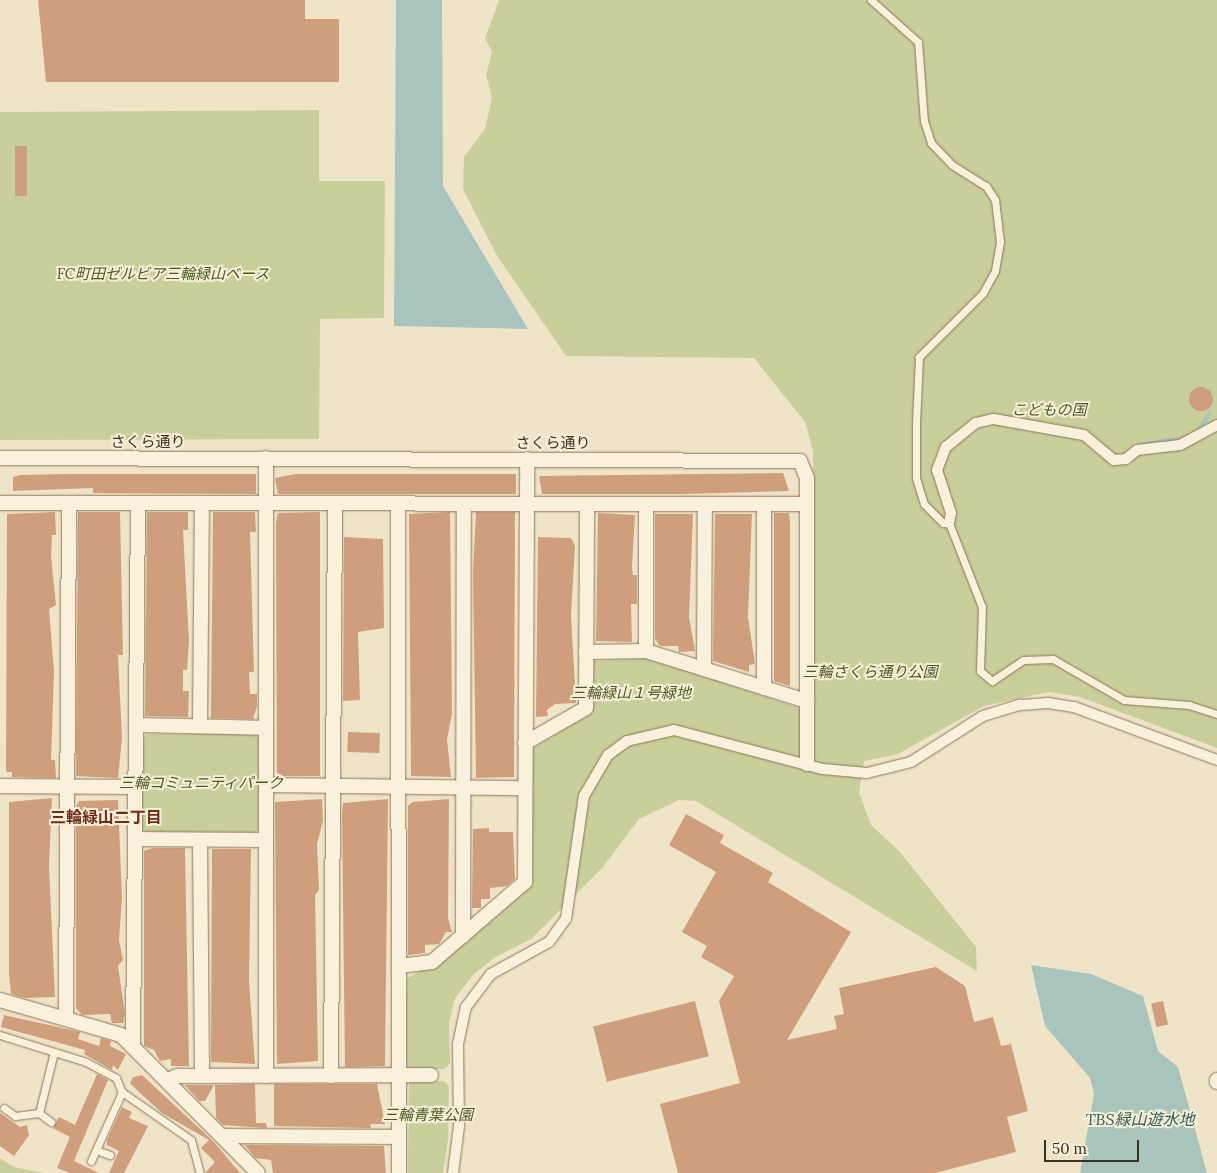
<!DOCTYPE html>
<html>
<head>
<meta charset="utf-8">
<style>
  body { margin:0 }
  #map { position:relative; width:1217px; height:1173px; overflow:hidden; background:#f0e4c8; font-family:Lora,"Noto Sans JP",serif }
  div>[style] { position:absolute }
  .green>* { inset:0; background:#c9cf9b }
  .water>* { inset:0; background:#a9c4bc }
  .stream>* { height:4px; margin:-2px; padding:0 2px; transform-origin:2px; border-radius:2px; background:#a9c4bc }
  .building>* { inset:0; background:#cf9f7d; transform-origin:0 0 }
  .round { border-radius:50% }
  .roads { filter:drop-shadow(0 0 1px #8d765c) drop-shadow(0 0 1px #8d765c) }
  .service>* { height:7px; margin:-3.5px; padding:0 3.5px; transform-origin:3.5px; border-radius:3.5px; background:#faf1dc }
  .pedestrian>* { height:10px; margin:-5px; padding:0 5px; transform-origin:5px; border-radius:5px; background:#faf1dc }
  .minor>* { height:14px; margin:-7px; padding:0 7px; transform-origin:7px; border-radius:7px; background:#faf1dc }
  span { translate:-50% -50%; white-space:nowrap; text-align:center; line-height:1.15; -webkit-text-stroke:4px #f7eed8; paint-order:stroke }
  .park-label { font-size:15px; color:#4d5a26; font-style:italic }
  .street-label { font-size:15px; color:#3d2e20 }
  .neighbourhood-label { font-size:16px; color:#6b2e1e; font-weight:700 }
  .water-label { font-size:16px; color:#2f5d5a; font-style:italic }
  .scale { position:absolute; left:1044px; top:1140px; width:95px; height:22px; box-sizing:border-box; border:2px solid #3d2e20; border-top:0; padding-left:6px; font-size:15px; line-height:18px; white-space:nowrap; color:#3d2e20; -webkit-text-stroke:4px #f7eed8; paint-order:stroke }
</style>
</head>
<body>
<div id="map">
  <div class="green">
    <div style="clip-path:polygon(499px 0,1217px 0,1217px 748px,1080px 697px,1048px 692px,984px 706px,898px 754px,864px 761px,859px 792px,871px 825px,900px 852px,976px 947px,977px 971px,696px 801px,679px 800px,639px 819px,603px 867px,531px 939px,494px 958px,473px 975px,455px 998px,449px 1023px,450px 1063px,445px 1069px,410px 1069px,404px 1061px,407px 978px,450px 955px,532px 883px,532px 749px,591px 712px,594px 661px,649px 658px,812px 712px,813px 451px,805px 422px,754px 358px,566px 356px,496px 254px,463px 189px,464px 157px,485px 129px,492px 98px,486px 75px,492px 52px,485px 38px)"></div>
    <div style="clip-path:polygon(319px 110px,319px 181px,385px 181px,384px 318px,320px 319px,319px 439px,0 440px,0 112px)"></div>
    <div style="clip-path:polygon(147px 734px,254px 734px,260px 738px,259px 828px,254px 833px,146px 833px,142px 828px,142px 739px)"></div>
    <div style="clip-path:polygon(444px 1081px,449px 1087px,448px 1140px,443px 1173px,408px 1173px,409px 1082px)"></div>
    <div style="clip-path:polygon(0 1158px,14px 1167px,44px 1173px,0 1173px)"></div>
  </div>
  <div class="water">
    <div style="clip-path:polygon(396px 0,442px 0,443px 186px,528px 329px,394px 326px)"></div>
    <div style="clip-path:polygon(1031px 965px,1091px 974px,1143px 996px,1158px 1051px,1178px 1067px,1207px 1173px,1080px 1173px,1094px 1094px,1090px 1078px,1045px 1026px)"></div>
  </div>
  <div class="stream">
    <div style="left:1197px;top:432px;width:23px;rotate:-56deg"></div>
    <div style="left:1139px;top:445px;width:45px;rotate:-9deg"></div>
  </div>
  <div class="building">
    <div style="clip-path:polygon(38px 0,305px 0,305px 19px,339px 19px,339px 82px,46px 82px)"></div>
    <div style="left:15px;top:146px;width:12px;height:50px"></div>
    <div class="round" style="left:1189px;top:387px;width:24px;height:24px"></div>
    <div style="clip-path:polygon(783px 473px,789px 491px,684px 494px,542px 494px,539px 476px)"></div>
    <div style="clip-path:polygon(68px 474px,256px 474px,256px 494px,93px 493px,93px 488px,13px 491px,13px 477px,20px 475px)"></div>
    <div style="clip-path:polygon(296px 474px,516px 474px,516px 494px,278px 494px,275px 478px)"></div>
    <div style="clip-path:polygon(55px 512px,56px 535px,52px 535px,51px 556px,56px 605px,49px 609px,54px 672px,51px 760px,55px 760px,56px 778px,12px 777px,12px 772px,6px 772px,7px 514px)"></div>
    <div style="clip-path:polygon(78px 512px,120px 512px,123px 655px,118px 655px,122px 738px,118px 778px,76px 776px)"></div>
    <div style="clip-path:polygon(147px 512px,188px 512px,188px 530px,183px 530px,189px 641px,187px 670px,183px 670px,183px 691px,189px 691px,188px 717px,145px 716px)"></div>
    <div style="clip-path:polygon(213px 512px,255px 512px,256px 532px,250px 532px,254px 672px,249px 672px,250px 694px,257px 694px,257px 706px,253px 719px,211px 718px)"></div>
    <div style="clip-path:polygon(320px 512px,320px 776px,277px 776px,276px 523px,278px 513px)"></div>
    <div style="clip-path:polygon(450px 512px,452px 713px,447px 740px,451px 777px,411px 776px,409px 514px)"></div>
    <div style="clip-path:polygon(476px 512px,515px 512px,514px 777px,476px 778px,473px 573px)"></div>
    <div style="clip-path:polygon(598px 513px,635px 515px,632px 567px,633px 575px,637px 575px,637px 604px,631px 604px,632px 642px,596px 641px)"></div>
    <div style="clip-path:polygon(774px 513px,789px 513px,790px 524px,790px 686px,774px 681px)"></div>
    <div style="clip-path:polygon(655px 514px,693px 514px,689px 617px,695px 651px,679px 652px,678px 646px,660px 646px,655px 639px)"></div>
    <div style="clip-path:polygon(715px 514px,752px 514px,748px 617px,755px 664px,749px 665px,749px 672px,713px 661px)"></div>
    <div style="clip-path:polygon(344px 537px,383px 539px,384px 628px,358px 632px,360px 700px,343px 701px)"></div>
    <div style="clip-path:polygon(538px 537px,571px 538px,575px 546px,571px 615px,576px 703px,555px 704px,547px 710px,548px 716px,536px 717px)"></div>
    <div style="left:348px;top:732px;width:32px;height:20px;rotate:2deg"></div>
    <div style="clip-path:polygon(52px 798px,49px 866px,55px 997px,25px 998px,11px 994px,9px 974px,9px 802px)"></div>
    <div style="clip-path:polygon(322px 799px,323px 821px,317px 844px,319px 890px,315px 895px,318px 1061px,277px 1064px,275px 802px)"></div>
    <div style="clip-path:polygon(388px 799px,385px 1066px,345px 1067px,342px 813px,343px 803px)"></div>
    <div style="clip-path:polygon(449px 799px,448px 918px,452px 932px,446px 932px,439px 944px,425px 945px,425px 953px,408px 955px,408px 806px,413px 802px)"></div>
    <div style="clip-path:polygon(118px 800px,122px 898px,119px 940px,123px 960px,118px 966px,125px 1014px,123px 1023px,112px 1023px,110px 1014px,82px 1015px,76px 1008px,76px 807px,79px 801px)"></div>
    <div style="clip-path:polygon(686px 814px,724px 835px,720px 843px,773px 873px,768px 882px,851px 932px,787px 1040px,837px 1029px,834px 1016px,844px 1014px,839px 988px,936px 967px,965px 986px,974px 1022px,993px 1017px,1001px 1046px,1011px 1044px,1028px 1111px,1007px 1117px,1016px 1152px,935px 1173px,678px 1173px,660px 1104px,740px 1083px,719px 1001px,734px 976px,701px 957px,707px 946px,682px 932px,716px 872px,669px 845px)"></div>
    <div style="clip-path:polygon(489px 828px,489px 832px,513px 832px,515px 879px,507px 886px,490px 888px,490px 899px,481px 899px,481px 908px,472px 908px,473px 829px)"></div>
    <div style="clip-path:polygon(153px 848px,185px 848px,189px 1066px,171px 1066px,171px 1059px,160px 1061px,154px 1050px,144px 1046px,144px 851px)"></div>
    <div style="clip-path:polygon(212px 849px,251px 849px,249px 981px,255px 1064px,211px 1062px)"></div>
    <div style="left:695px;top:1001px;width:57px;height:105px;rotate:76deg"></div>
    <div style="left:1163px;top:1001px;width:24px;height:12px;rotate:78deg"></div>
    <div style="clip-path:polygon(4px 1015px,80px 1032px,78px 1039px,99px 1046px,101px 1038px,111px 1041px,110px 1046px,126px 1054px,118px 1070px,113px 1065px,112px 1070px,84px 1054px,85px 1050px,1px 1027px)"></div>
    <div style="clip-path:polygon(97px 1074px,108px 1080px,74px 1161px,99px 1173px,70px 1173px,57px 1168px,70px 1137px,53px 1128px,59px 1117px,75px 1125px)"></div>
    <div style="clip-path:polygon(142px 1075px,213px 1141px,240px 1173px,205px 1173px,215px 1162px,201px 1148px,209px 1140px,162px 1113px,140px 1093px,130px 1083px,133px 1077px)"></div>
    <div style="clip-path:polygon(255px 1084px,256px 1123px,266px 1123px,267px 1128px,223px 1125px,216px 1118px,215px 1085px)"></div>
    <div style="clip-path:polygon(274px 1084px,377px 1084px,385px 1124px,370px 1124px,371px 1128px,274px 1126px)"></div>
    <div style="clip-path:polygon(185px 1085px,214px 1085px,205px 1101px,199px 1101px)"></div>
    <div style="clip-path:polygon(122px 1107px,132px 1112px,129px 1118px,148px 1126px,124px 1173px,109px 1173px,119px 1151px,107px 1145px,107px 1140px)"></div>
    <div style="clip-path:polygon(0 1113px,20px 1127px,27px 1125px,29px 1135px,14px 1156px,0 1146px)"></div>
    <div style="clip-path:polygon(245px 1145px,384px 1146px,386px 1173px,273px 1173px,271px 1160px,255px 1158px)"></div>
  </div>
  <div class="roads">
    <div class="service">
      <div style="left:871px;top:0;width:63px;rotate:41.8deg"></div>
      <div style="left:918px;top:42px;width:79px;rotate:85.7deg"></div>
      <div style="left:924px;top:121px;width:23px;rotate:72deg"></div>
      <div style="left:931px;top:143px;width:30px;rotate:46deg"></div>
      <div style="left:952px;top:165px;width:40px;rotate:32deg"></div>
      <div style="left:986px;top:186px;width:17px;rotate:57deg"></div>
      <div style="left:995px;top:200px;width:42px;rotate:83.2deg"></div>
      <div style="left:1000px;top:242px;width:29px;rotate:100deg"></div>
      <div style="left:995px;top:271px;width:25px;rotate:119deg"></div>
      <div style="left:983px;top:293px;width:91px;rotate:135deg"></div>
      <div style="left:919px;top:357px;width:67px;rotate:92.6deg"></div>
      <div style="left:916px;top:424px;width:54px;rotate:90deg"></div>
      <div style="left:916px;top:478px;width:27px;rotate:73deg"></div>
      <div style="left:924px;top:504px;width:27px;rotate:45deg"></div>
      <div style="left:943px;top:523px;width:6px"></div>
      <div style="left:949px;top:523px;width:90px;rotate:68.6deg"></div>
      <div style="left:982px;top:607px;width:64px;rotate:91.8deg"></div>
      <div style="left:980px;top:671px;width:16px;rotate:40deg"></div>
      <div style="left:992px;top:681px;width:37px;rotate:-34deg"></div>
      <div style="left:1023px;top:660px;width:30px;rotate:-2deg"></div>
      <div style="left:1053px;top:659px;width:82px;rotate:30deg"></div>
      <div style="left:1124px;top:700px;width:65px;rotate:4.4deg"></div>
      <div style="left:1189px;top:705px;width:29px;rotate:18deg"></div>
      <div style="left:0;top:1035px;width:90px;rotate:17.4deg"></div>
      <div style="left:86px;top:1062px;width:34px;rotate:28deg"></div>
      <div style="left:116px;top:1078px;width:15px;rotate:67deg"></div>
      <div style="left:122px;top:1092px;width:84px;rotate:34.8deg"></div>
      <div style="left:191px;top:1140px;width:34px;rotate:75deg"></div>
      <div style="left:4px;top:1108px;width:14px;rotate:36deg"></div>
      <div style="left:15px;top:1116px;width:24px;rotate:-7deg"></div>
      <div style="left:51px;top:1122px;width:15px;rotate:-143deg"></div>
      <div style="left:39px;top:1113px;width:63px;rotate:-76.2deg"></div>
      <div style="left:96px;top:1150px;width:15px;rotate:20deg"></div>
      <div style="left:91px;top:1161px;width:76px;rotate:-65.8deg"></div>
    </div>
    <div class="pedestrian">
      <div style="left:949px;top:523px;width:10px;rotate:-79deg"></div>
      <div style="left:951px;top:513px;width:45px;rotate:-108deg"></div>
      <div style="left:937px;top:470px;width:25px;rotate:-69deg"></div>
      <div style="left:946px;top:447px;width:38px;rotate:-39deg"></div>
      <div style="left:976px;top:423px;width:18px;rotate:-13deg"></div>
      <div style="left:994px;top:419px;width:91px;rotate:10.1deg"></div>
      <div style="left:1084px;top:435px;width:39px;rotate:40deg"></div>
      <div style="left:1114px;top:460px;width:12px;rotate:-5deg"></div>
      <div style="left:1126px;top:459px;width:14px;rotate:-39deg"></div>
      <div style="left:1137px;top:450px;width:43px;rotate:-6.6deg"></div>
      <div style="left:1180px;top:445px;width:42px;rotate:-28.4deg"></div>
      <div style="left:453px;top:1173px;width:47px;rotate:-82.7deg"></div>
      <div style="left:459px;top:1126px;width:82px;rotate:-90.7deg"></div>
      <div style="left:458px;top:1044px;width:38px;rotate:-78deg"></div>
      <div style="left:466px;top:1007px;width:41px;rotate:-52.9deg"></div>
      <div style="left:491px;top:974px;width:66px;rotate:-28.9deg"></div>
      <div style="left:549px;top:942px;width:29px;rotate:-54deg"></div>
      <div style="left:566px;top:919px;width:124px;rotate:-81.7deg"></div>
      <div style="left:584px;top:796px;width:48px;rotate:-59.7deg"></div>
      <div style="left:608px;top:755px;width:24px;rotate:-36deg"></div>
      <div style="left:627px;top:741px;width:48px;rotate:-13.2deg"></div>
      <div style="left:674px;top:730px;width:154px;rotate:14.7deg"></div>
      <div style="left:823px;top:769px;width:44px;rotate:5.2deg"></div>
      <div style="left:867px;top:773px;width:45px;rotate:-14deg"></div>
      <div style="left:911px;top:762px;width:85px;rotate:-32.6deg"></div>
      <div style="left:983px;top:716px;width:39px;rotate:-17deg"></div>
      <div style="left:1020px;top:705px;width:28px;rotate:-4deg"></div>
      <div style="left:1048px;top:703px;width:26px;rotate:9deg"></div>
      <div style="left:1074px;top:707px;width:153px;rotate:20.3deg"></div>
    </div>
    <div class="minor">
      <div style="left:0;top:458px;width:800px;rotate:0.21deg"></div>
      <div style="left:800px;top:461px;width:18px;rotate:68deg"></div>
      <div style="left:807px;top:478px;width:286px;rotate:90deg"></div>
      <div style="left:266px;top:458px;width:618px;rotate:90deg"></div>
      <div style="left:0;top:503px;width:807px;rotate:0.07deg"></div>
      <div style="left:398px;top:504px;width:669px;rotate:89.91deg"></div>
      <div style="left:764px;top:504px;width:184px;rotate:90deg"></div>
      <div style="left:646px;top:651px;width:147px;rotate:-90deg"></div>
      <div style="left:586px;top:652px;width:60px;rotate:-1deg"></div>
      <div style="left:646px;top:651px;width:169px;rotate:17.3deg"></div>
      <div style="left:704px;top:669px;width:165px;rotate:-89.7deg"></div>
      <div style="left:136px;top:725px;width:130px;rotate:1.3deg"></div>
      <div style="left:200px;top:726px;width:223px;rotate:-89.5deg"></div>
      <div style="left:525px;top:743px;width:70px;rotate:-29.8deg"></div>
      <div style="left:586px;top:708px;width:204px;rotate:-89.7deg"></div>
      <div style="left:266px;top:785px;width:259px;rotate:0.7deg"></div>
      <div style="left:0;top:786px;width:135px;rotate:0.4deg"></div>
      <div style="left:135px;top:839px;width:131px;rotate:0.4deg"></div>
      <div style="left:200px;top:840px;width:235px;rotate:89.5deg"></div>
      <div style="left:463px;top:936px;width:432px;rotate:-89.9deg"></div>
      <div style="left:399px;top:966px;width:33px;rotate:-7deg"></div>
      <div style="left:432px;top:962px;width:123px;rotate:-40.7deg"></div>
      <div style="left:525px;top:882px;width:423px;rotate:-89.7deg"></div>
      <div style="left:0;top:1000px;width:126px;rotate:16.1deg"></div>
      <div style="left:121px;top:1035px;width:194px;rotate:45.2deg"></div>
      <div style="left:66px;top:1017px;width:514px;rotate:-89.67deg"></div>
      <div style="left:133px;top:1043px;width:540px;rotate:-89.47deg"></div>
      <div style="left:331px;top:1076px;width:573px;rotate:-89.6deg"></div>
      <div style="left:167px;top:1080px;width:12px;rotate:-20deg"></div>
      <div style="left:178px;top:1076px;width:253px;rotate:-0.2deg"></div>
      <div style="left:1217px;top:1080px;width:2px;rotate:90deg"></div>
      <div style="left:222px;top:1136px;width:177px;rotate:0.3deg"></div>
    </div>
  </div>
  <div class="park-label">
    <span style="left:163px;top:274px">FC町田ゼルビア三輪緑山ベース</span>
    <span style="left:1049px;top:410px">こどもの国</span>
    <span style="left:870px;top:672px">三輪さくら通り公園</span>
    <span style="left:631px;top:693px">三輪緑山１号緑地</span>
    <span style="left:201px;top:783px">三輪コミュニティパーク</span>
    <span style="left:428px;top:1115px">三輪青葉公園</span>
  </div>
  <div class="street-label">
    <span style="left:148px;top:442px">さくら通り</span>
    <span style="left:553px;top:443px">さくら通り</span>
  </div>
  <div class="neighbourhood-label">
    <span style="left:106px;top:817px">三輪緑山二丁目</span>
  </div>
  <div class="water-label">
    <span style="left:1140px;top:1119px">TBS緑山遊水地</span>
  </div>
  <div class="scale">50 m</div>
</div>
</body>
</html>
